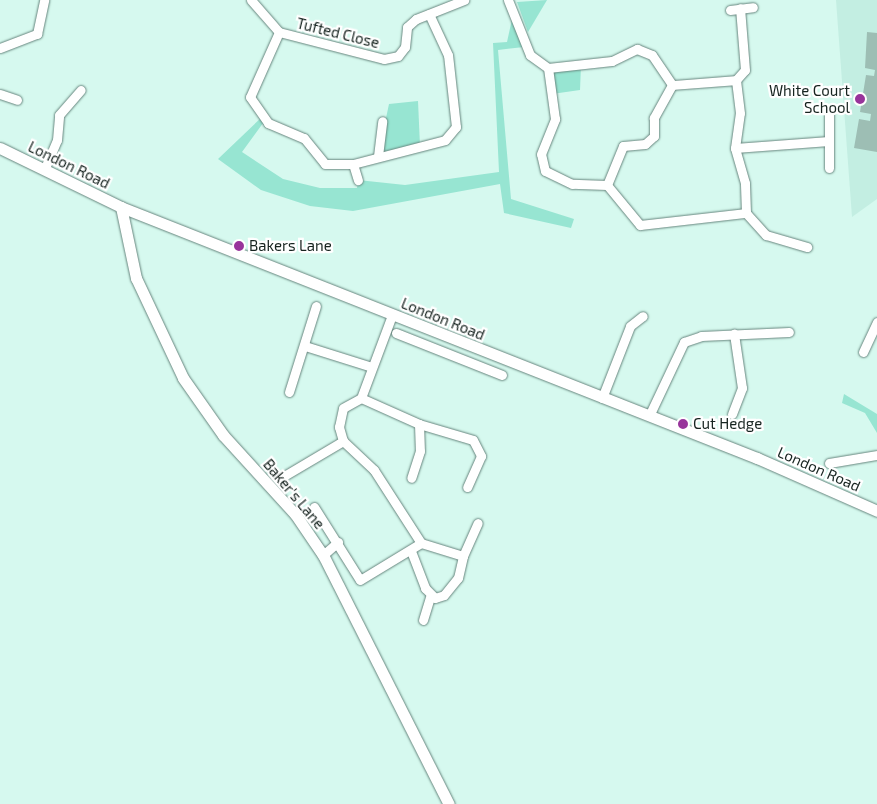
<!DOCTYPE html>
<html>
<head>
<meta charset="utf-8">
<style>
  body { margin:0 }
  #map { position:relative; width:877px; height:804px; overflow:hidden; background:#d6f9ef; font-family:"Exo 2",sans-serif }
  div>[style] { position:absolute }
  .built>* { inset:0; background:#c3eee2 }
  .green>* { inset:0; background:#97e5d2 }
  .building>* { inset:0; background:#9dbeb4 }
  .roads { filter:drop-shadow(0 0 1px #66857d) drop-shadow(0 0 1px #66857d) }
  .minor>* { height:9px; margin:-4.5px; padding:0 4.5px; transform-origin:4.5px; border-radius:4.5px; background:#fff }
  .tertiary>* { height:11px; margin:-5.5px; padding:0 5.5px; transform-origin:5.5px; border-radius:5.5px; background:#fff }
  .dots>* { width:14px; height:14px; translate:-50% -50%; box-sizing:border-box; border:2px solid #fff; border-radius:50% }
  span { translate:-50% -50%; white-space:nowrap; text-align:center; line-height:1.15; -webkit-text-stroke:4.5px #fff; paint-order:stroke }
  .street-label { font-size:15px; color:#172420 }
  .poi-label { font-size:15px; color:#172420 }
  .right { translate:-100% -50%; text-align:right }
  .left { translate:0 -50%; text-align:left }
</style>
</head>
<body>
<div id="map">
  <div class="built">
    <div style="clip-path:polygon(836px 0,877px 0,877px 199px,852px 217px)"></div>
  </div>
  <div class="green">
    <div style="clip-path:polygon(547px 0,528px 32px,517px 2px)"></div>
    <div style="clip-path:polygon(512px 19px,524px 47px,498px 50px,511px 199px,574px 219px,571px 228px,504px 213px,500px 184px,353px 211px,310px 206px,261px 190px,218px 159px,263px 116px,266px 119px,242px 152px,283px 179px,320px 188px,357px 188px,358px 180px,405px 185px,499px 172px,493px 43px,507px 42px)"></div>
    <div style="clip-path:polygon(581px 65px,580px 90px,552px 94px,548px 68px)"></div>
    <div style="clip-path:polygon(418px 101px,420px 146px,378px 156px,389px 104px)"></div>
    <div style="clip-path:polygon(844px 394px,877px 414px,877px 433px,865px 413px,842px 403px)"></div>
  </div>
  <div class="building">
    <div style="clip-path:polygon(867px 32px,877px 33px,877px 152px,854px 148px,859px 119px,870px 121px,871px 114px,860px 112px,866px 75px,874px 76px,875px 70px,865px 68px)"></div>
  </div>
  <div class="roads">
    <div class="minor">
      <div style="left:251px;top:0;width:43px;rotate:48.8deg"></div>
      <div style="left:279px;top:32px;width:108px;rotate:14.4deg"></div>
      <div style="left:384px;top:59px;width:14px;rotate:-12deg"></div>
      <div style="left:398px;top:56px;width:11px;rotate:-52deg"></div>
      <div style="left:405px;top:47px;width:20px;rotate:-84deg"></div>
      <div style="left:407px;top:27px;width:12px;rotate:-42deg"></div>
      <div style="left:416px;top:19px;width:52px;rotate:-21.6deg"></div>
      <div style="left:508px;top:0;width:59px;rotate:68.2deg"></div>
      <div style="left:530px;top:55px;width:22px;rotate:36deg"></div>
      <div style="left:548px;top:68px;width:64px;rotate:-6.2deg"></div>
      <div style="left:612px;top:61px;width:28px;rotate:-26deg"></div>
      <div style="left:637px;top:49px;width:16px;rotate:22deg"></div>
      <div style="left:652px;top:55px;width:36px;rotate:56deg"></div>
      <div style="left:672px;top:85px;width:38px;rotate:119deg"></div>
      <div style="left:654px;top:118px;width:18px;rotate:90deg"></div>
      <div style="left:654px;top:136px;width:12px;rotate:138deg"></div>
      <div style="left:645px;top:144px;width:22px;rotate:175deg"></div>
      <div style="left:623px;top:146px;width:42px;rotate:112.3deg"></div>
      <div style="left:607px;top:185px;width:35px;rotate:-178deg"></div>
      <div style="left:572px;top:184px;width:30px;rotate:-154deg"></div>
      <div style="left:545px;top:171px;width:17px;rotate:-103deg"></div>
      <div style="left:541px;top:154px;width:38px;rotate:-68deg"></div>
      <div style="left:555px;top:119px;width:51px;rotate:-97.8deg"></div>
      <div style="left:730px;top:10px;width:23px;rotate:-7deg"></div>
      <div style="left:279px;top:32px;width:71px;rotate:114deg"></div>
      <div style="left:250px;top:97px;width:32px;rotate:55deg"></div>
      <div style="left:268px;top:123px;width:39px;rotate:23deg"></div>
      <div style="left:304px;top:138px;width:33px;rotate:51deg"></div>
      <div style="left:325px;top:164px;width:28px"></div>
      <div style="left:353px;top:164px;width:17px;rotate:73deg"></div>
      <div style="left:0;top:48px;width:40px;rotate:-21deg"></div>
      <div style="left:37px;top:34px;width:35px;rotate:-78deg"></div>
      <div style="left:736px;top:80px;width:13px;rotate:-48deg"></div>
      <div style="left:745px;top:70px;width:62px;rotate:-94.6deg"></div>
      <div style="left:0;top:94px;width:18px;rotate:19deg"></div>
      <div style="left:829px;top:111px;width:57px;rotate:90deg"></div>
      <div style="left:735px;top:148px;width:94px;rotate:-4.3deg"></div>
      <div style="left:378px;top:156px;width:35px;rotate:-83deg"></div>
      <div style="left:353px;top:164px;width:95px;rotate:-14.6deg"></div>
      <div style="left:445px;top:140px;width:17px;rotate:-50deg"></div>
      <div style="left:456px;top:127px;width:72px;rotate:-96.3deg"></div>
      <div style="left:448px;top:55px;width:45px;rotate:-114.9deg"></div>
      <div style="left:45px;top:168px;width:30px;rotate:-67deg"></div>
      <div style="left:57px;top:140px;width:25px;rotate:-85deg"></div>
      <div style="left:59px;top:115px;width:33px;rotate:-49deg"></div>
      <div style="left:607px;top:185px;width:52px;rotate:50.5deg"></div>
      <div style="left:640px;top:225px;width:107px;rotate:-6.5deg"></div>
      <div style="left:746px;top:213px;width:30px;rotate:-92deg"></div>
      <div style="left:745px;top:183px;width:36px;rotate:-106deg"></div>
      <div style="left:735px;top:148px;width:35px;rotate:-82deg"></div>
      <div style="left:740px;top:113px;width:33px;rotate:-97deg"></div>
      <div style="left:736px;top:80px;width:64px;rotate:175.5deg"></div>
      <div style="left:746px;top:213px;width:30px;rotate:48deg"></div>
      <div style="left:766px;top:235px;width:43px;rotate:16.3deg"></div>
      <div style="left:396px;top:333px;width:114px;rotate:21.6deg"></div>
      <div style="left:305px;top:346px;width:70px;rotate:17.4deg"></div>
      <div style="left:863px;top:352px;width:33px;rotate:-65deg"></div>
      <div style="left:289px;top:392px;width:90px;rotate:-72.6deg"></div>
      <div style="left:361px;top:398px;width:64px;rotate:24.1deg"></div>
      <div style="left:419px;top:424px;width:27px;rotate:88deg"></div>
      <div style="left:420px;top:451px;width:28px;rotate:108deg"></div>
      <div style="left:602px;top:398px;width:77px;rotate:-68.7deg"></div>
      <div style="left:630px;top:326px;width:16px;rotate:-38deg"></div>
      <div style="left:732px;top:414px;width:28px;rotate:-69deg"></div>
      <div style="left:742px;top:388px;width:55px;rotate:-98.4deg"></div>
      <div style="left:649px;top:416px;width:82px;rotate:-64.7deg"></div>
      <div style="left:684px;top:342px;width:18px;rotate:-19deg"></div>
      <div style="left:701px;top:336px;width:88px;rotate:-2.6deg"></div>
      <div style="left:419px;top:424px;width:56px;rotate:16.5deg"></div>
      <div style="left:473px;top:440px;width:18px;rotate:63deg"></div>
      <div style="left:481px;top:456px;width:34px;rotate:114deg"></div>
      <div style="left:829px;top:463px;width:49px;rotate:-9.5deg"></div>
      <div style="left:284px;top:476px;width:69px;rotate:-30.7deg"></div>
      <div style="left:314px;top:507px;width:86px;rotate:57.8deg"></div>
      <div style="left:360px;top:580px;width:71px;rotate:-31.2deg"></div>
      <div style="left:421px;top:543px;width:87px;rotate:-122.8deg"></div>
      <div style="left:374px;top:470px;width:42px;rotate:-136.9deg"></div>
      <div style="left:343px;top:441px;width:15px;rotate:-106deg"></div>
      <div style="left:339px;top:427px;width:19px;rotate:-78deg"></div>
      <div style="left:343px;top:408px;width:21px;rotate:-29deg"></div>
      <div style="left:361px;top:398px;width:89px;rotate:-69.5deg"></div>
      <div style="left:421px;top:543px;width:44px;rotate:17.2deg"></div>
      <div style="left:463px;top:556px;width:36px;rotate:-66deg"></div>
      <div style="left:411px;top:551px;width:40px;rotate:69deg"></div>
      <div style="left:425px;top:588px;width:14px;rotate:45deg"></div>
      <div style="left:435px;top:598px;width:9px;rotate:-18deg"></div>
      <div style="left:444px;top:595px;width:22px;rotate:-51deg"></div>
      <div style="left:458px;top:578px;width:23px;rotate:-77deg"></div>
      <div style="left:323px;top:555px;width:20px;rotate:-41deg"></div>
      <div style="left:423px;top:620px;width:24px;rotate:-73deg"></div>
    </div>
    <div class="tertiary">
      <div style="left:0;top:148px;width:135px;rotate:26deg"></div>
      <div style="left:121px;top:207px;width:684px;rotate:21.54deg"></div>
      <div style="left:757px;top:458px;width:131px;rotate:23.8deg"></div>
      <div style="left:121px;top:207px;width:73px;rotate:78.1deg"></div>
      <div style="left:136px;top:278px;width:110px;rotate:64.8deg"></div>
      <div style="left:183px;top:378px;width:70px;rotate:54.9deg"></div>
      <div style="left:223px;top:435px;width:107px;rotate:47.7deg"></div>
      <div style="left:295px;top:514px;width:50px;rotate:55.7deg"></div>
      <div style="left:323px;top:555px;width:279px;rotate:63.2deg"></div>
    </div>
  </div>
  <div class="dots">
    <div style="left:860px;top:99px;background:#98349b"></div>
    <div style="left:239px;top:246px;background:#98349b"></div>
    <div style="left:683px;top:424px;background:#98349b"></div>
  </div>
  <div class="street-label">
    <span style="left:338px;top:33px;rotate:14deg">Tufted Close</span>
    <span style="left:69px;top:165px;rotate:26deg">London Road</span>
    <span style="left:443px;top:319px;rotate:22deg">London Road</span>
    <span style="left:819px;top:469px;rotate:24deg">London Road</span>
    <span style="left:294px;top:494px;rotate:50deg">Baker's Lane</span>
  </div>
  <div class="poi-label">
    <span class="right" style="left:850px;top:99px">White Court<br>School</span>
    <span class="left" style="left:249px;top:246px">Bakers Lane</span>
    <span class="left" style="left:693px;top:424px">Cut Hedge</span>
  </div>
</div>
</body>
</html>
